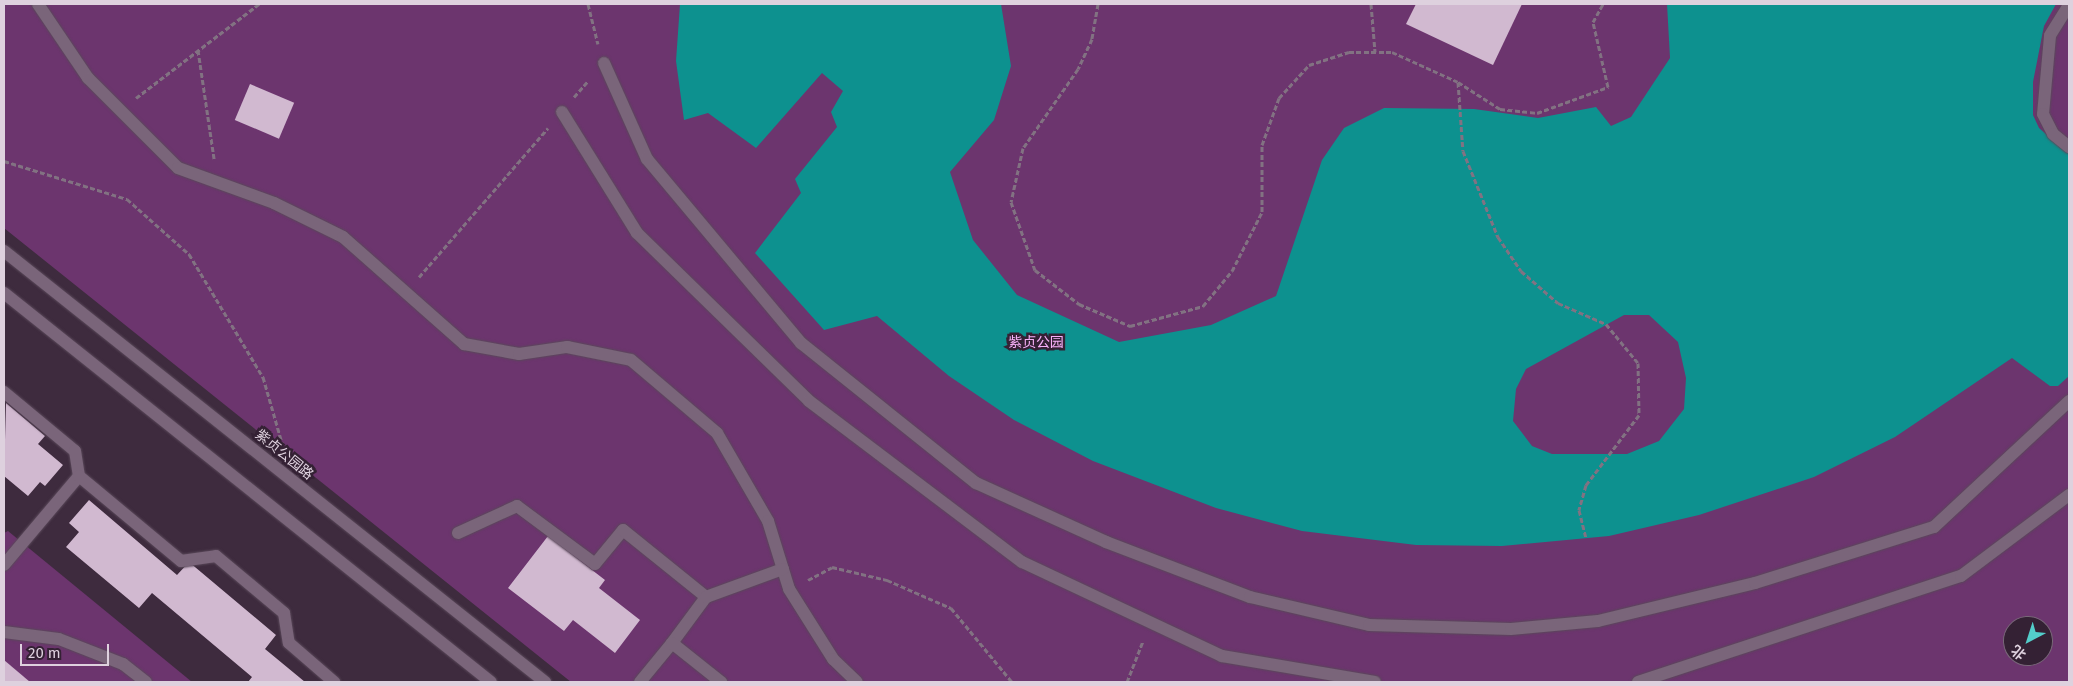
<!DOCTYPE html>
<html>
<head>
<meta charset="utf-8">
<style>
  body { margin:0 }
  #map { position:relative; width:2073px; height:686px; overflow:hidden; background:#3e2b3e; font-family:"Fira Sans","Noto Sans SC",sans-serif }
  div>[style] { position:absolute }
  .green>* { inset:0; background:#6c356e }
  .water>* { inset:0; background:#0d918f }
  .building>* { inset:0; background:#d1b9d0; transform-origin:0 0 }
  .path>* { height:3px; margin-top:-1.5px; transform-origin:0; background:repeating-linear-gradient(90deg,#827282 0 5px,transparent 0 7.5px) }
  .roads { filter:drop-shadow(0 0 1px #594859) drop-shadow(0 0 1px #594859) }
  .minor>* { height:12px; margin:-6px; padding:0 6px; transform-origin:6px; border-radius:6px; background:#7a657a }
  span { translate:-50% -50%; white-space:nowrap; text-align:center; line-height:1.15; -webkit-text-stroke:5px #342134; paint-order:stroke }
  .park-label { font-size:14px; color:#f7b0f8 }
  .street-label { font-size:14px; color:#ded1de }
  .frame { position:absolute; inset:0; border:5px solid #ded1de; pointer-events:none }
  .north { position:absolute; left:2003px; top:616px; width:50px; height:50px; box-sizing:border-box; background:#342134; border:1px solid #786778; border-radius:50%; rotate:220deg; font-size:14px; font-weight:700; line-height:20px; text-align:center; color:#ded1de }
  .north::after { content:''; display:block; margin:auto; width:18px; height:22px; background:#53cdca; clip-path:polygon(50% 0,100% 100%,50% 72%,0 100%) }
  .scale { position:absolute; left:20px; top:644px; width:89px; height:22px; box-sizing:border-box; border:2px solid #ded1de; border-top:0; padding-left:6px; font-size:15px; line-height:18px; white-space:nowrap; color:#ded1de; -webkit-text-stroke:4px #342134; paint-order:stroke }
</style>
</head>
<body>
<div id="map">
  <div class="green">
    <div style="clip-path:polygon(evenodd,4px 4px,2069px 4px,2069px 682px,571px 682px,4px 228px,4px 4px,2013px 626px,2043px 626px,2043px 656px,2013px 656px,2013px 626px)"></div>
    <div style="clip-path:polygon(8px 531px,192px 682px,4px 682px,4px 533px)"></div>
  </div>
  <div class="water">
    <div style="clip-path:polygon(evenodd,680px 4px,1001px 4px,1011px 66px,994px 120px,950px 172px,973px 240px,1017px 295px,1119px 342px,1211px 325px,1276px 296px,1322px 160px,1344px 128px,1384px 108px,1474px 109px,1538px 118px,1596px 107px,1611px 126px,1631px 117px,1670px 58px,1667px 4px,2056px 4px,2044px 26px,2033px 82px,2033px 115px,2039px 128px,2069px 154px,2069px 376px,2058px 386px,2050px 386px,2012px 358px,1895px 437px,1814px 477px,1699px 515px,1609px 536px,1502px 546px,1416px 545px,1302px 531px,1216px 508px,1093px 461px,1014px 420px,949px 376px,877px 316px,824px 330px,755px 253px,801px 193px,795px 179px,837px 127px,831px 112px,843px 91px,822px 73px,756px 148px,708px 113px,684px 120px,676px 61px,680px 4px,1624px 315px,1649px 315px,1678px 342px,1686px 378px,1684px 409px,1659px 441px,1627px 454px,1552px 454px,1532px 446px,1513px 421px,1516px 389px,1526px 369px,1624px 315px)"></div>
  </div>
  <div class="building">
    <div style="clip-path:polygon(1416px 4px,1522px 4px,1493px 65px,1406px 24px)"></div>
    <div style="left:250px;top:84px;width:48px;height:39px;rotate:23deg"></div>
    <div style="clip-path:polygon(6px 403px,45px 436px,38px 444px,63px 465px,45px 486px,40px 482px,28px 496px,4px 476px)"></div>
    <div style="clip-path:polygon(89px 500px,177px 575px,189px 562px,276px 635px,265px 649px,305px 682px,248px 682px,252px 677px,152px 593px,139px 608px,66px 547px,79px 532px,69px 523px)"></div>
    <div style="clip-path:polygon(548px 536px,605px 580px,599px 588px,640px 620px,615px 653px,573px 620px,564px 631px,508px 588px)"></div>
    <div style="clip-path:polygon(4px 660px,30px 682px,4px 682px)"></div>
  </div>
  <div class="path">
    <div style="left:588px;top:4px;width:41px;rotate:76deg"></div>
    <div style="left:1098px;top:4px;width:36px;rotate:100deg"></div>
    <div style="left:1092px;top:39px;width:33px;rotate:115deg"></div>
    <div style="left:1078px;top:69px;width:96px;rotate:124.8deg"></div>
    <div style="left:1023px;top:148px;width:55px;rotate:102.5deg"></div>
    <div style="left:1011px;top:202px;width:72px;rotate:70.6deg"></div>
    <div style="left:1035px;top:270px;width:56px;rotate:37.7deg"></div>
    <div style="left:1079px;top:304px;width:56px;rotate:23.3deg"></div>
    <div style="left:1130px;top:326px;width:76px;rotate:-15.3deg"></div>
    <div style="left:1203px;top:306px;width:45px;rotate:-50.4deg"></div>
    <div style="left:1232px;top:271px;width:66px;rotate:-63deg"></div>
    <div style="left:1262px;top:212px;width:67px;rotate:-90deg"></div>
    <div style="left:1262px;top:145px;width:50px;rotate:-70.1deg"></div>
    <div style="left:1279px;top:98px;width:45px;rotate:-47.7deg"></div>
    <div style="left:1309px;top:65px;width:42px;rotate:-18deg"></div>
    <div style="left:1349px;top:52px;width:43px"></div>
    <div style="left:1392px;top:52px;width:72px;rotate:24.4deg"></div>
    <div style="left:1458px;top:82px;width:50px;rotate:32.7deg"></div>
    <div style="left:1500px;top:109px;width:37px;rotate:6deg"></div>
    <div style="left:1537px;top:113px;width:76px;rotate:-20.1deg"></div>
    <div style="left:1608px;top:87px;width:67px;rotate:-103deg"></div>
    <div style="left:1593px;top:22px;width:21px;rotate:-61deg"></div>
    <div style="left:1371px;top:4px;width:48px;rotate:85.2deg"></div>
    <div style="left:198px;top:50px;width:110px;rotate:81.6deg"></div>
    <div style="left:1458px;top:82px;width:69px;rotate:85.9deg"></div>
    <div style="left:1463px;top:151px;width:93px;rotate:67.9deg"></div>
    <div style="left:1498px;top:237px;width:41px;rotate:55.9deg"></div>
    <div style="left:1521px;top:271px;width:49px;rotate:40.9deg"></div>
    <div style="left:1558px;top:303px;width:52px;rotate:23.6deg"></div>
    <div style="left:1606px;top:324px;width:50px;rotate:50.6deg"></div>
    <div style="left:1638px;top:363px;width:52px;rotate:88.9deg"></div>
    <div style="left:1639px;top:415px;width:88px;rotate:127.1deg"></div>
    <div style="left:1586px;top:485px;width:26px;rotate:106deg"></div>
    <div style="left:1579px;top:510px;width:29px;rotate:76deg"></div>
    <div style="left:574px;top:97px;width:21px;rotate:-49deg"></div>
    <div style="left:136px;top:98px;width:155px;rotate:-37.4deg"></div>
    <div style="left:4px;top:161px;width:129px;rotate:17.2deg"></div>
    <div style="left:127px;top:199px;width:83px;rotate:41.6deg"></div>
    <div style="left:189px;top:254px;width:144px;rotate:59deg"></div>
    <div style="left:263px;top:377px;width:69px;rotate:73.9deg"></div>
    <div style="left:419px;top:277px;width:197px;rotate:-49.1deg"></div>
    <div style="left:808px;top:580px;width:27px;rotate:-28deg"></div>
    <div style="left:832px;top:567px;width:57px;rotate:13.3deg"></div>
    <div style="left:887px;top:580px;width:70px;rotate:23.6deg"></div>
    <div style="left:951px;top:608px;width:96px;rotate:50.5deg"></div>
    <div style="left:1127px;top:682px;width:44px;rotate:-68.7deg"></div>
  </div>
  <div class="roads">
    <div class="minor">
      <div style="left:38px;top:4px;width:89px;rotate:56deg"></div>
      <div style="left:88px;top:78px;width:127px;rotate:45deg"></div>
      <div style="left:178px;top:168px;width:102px;rotate:20deg"></div>
      <div style="left:274px;top:203px;width:77px;rotate:26.2deg"></div>
      <div style="left:343px;top:237px;width:162px;rotate:41.5deg"></div>
      <div style="left:464px;top:344px;width:56px;rotate:10.3deg"></div>
      <div style="left:519px;top:354px;width:49px;rotate:-8.3deg"></div>
      <div style="left:567px;top:347px;width:65px;rotate:11.5deg"></div>
      <div style="left:631px;top:360px;width:113px;rotate:40.3deg"></div>
      <div style="left:717px;top:433px;width:102px;rotate:59.9deg"></div>
      <div style="left:768px;top:521px;width:71px;rotate:72.8deg"></div>
      <div style="left:789px;top:589px;width:83px;rotate:57.8deg"></div>
      <div style="left:833px;top:659px;width:33px;rotate:44deg"></div>
      <div style="left:2069px;top:5px;width:36px;rotate:122deg"></div>
      <div style="left:2050px;top:36px;width:78px;rotate:95.1deg"></div>
      <div style="left:2043px;top:114px;width:22px;rotate:63deg"></div>
      <div style="left:2053px;top:134px;width:21px;rotate:39deg"></div>
      <div style="left:604px;top:63px;width:105px;rotate:65.9deg"></div>
      <div style="left:647px;top:159px;width:240px;rotate:50.1deg"></div>
      <div style="left:801px;top:343px;width:224px;rotate:38.7deg"></div>
      <div style="left:976px;top:483px;width:143px;rotate:24.4deg"></div>
      <div style="left:1106px;top:542px;width:154px;rotate:20.9deg"></div>
      <div style="left:1250px;top:597px;width:122px;rotate:13.2deg"></div>
      <div style="left:1369px;top:625px;width:142px;rotate:1.6deg"></div>
      <div style="left:1511px;top:629px;width:87px;rotate:-5.3deg"></div>
      <div style="left:1598px;top:621px;width:162px;rotate:-13.6deg"></div>
      <div style="left:1755px;top:583px;width:188px;rotate:-17.4deg"></div>
      <div style="left:1934px;top:527px;width:185px;rotate:-43deg"></div>
      <div style="left:562px;top:112px;width:142px;rotate:58.2deg"></div>
      <div style="left:637px;top:233px;width:240px;rotate:44.3deg"></div>
      <div style="left:809px;top:401px;width:267px;rotate:37.1deg"></div>
      <div style="left:1022px;top:562px;width:221px;rotate:25.2deg"></div>
      <div style="left:1222px;top:656px;width:155px;rotate:9.6deg"></div>
      <div style="left:4px;top:251px;width:692px;rotate:38.54deg"></div>
      <div style="left:4px;top:293px;width:623px;rotate:38.62deg"></div>
      <div style="left:4px;top:392px;width:92px;rotate:39.7deg"></div>
      <div style="left:75px;top:451px;width:25px;rotate:81deg"></div>
      <div style="left:79px;top:476px;width:116px;rotate:130.1deg"></div>
      <div style="left:79px;top:476px;width:133px;rotate:39.8deg"></div>
      <div style="left:181px;top:561px;width:35px;rotate:-8deg"></div>
      <div style="left:216px;top:556px;width:89px;rotate:40deg"></div>
      <div style="left:284px;top:613px;width:30px;rotate:81deg"></div>
      <div style="left:289px;top:643px;width:60px;rotate:40.9deg"></div>
      <div style="left:458px;top:533px;width:65px;rotate:-24.6deg"></div>
      <div style="left:517px;top:506px;width:97px;rotate:36.6deg"></div>
      <div style="left:595px;top:564px;width:44px;rotate:-50.5deg"></div>
      <div style="left:623px;top:530px;width:107px;rotate:38.9deg"></div>
      <div style="left:706px;top:597px;width:57px;rotate:126.5deg"></div>
      <div style="left:706px;top:597px;width:82px;rotate:-20deg"></div>
      <div style="left:4px;top:632px;width:55px;rotate:7.3deg"></div>
      <div style="left:59px;top:639px;width:69px;rotate:21.3deg"></div>
      <div style="left:123px;top:664px;width:29px;rotate:38deg"></div>
      <div style="left:640px;top:682px;width:50px;rotate:-50.6deg"></div>
      <div style="left:672px;top:643px;width:63px;rotate:38.5deg"></div>
      <div style="left:1638px;top:682px;width:340px;rotate:-18.2deg"></div>
      <div style="left:1961px;top:576px;width:135px;rotate:-36.9deg"></div>
    </div>
  </div>
  <div class="park-label">
    <span style="left:1036px;top:343px">紫贞公园</span>
  </div>
  <div class="street-label">
    <span style="left:284px;top:455px;rotate:39deg">紫贞公园路</span>
  </div>
  <div class="frame"></div>
  <div class="north">北</div>
  <div class="scale">20 m</div>
</div>
</body>
</html>
